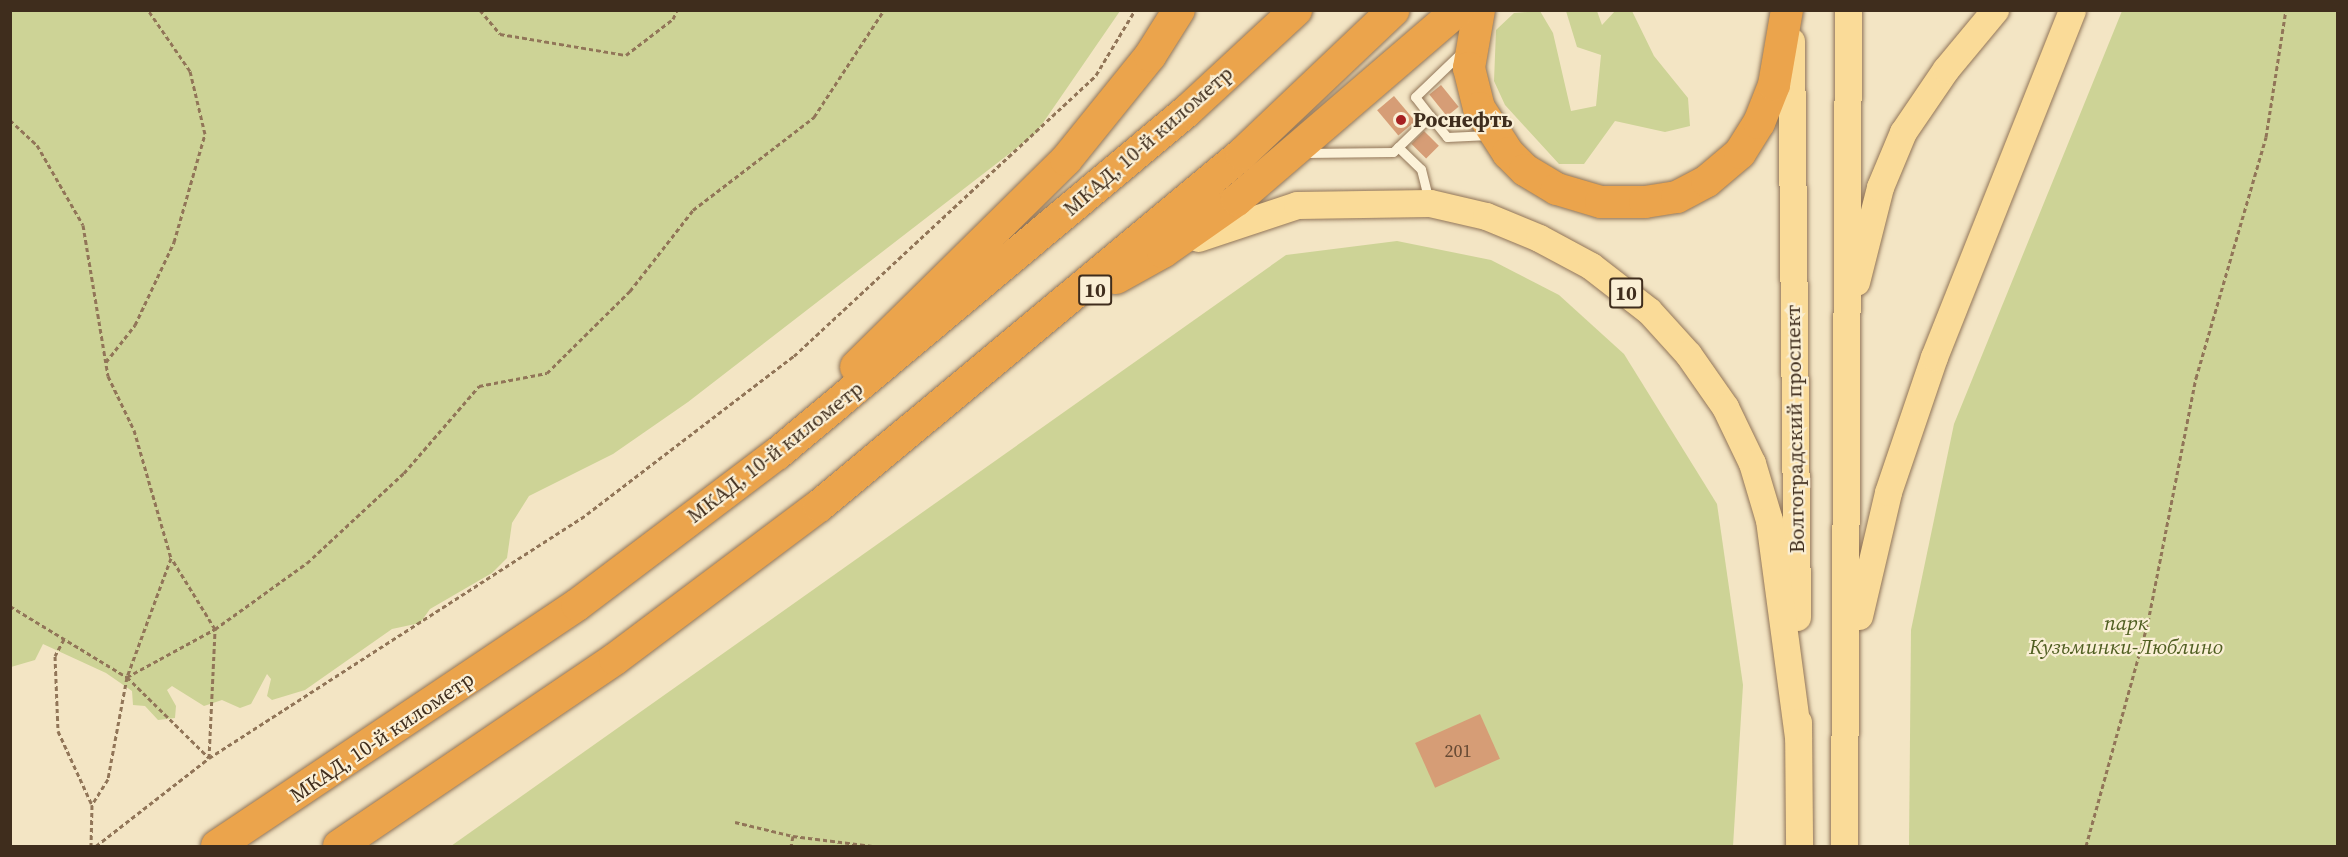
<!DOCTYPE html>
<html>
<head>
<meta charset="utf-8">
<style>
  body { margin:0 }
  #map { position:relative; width:2348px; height:857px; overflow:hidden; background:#f3e5c4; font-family:"Source Serif 4",serif }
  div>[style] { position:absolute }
  .green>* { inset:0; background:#cdd396 }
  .building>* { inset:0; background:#d69d76; transform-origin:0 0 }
  .path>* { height:3px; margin-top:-1.5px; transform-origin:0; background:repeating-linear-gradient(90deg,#917558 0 4.5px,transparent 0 7.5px) }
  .roads { filter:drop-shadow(0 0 2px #917558) drop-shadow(0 0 2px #917558) }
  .lane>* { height:9px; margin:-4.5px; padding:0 4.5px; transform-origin:4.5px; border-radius:4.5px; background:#fcf2d9 }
  .primary>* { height:27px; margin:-13.5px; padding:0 13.5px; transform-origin:13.5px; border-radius:13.5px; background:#fadb98 }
  .highway>* { height:32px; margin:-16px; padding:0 16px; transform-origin:16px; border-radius:16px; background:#eba44c }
  .dots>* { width:16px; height:16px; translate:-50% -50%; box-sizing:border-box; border:3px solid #faefd5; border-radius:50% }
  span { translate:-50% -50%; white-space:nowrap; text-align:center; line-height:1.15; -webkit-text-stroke:4.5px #faefd5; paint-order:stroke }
  .number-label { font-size:18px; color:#654933 }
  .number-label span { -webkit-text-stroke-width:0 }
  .shield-label span { padding:2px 4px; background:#faefd5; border:2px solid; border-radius:4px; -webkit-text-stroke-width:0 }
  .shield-label { font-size:20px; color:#3f2d1d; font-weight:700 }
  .poi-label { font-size:21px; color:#3f2d1d; font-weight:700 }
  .left { translate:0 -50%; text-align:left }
  .street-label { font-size:21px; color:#3f2d1d }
  .park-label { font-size:21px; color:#4f5e21; font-style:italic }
  .frame { position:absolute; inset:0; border:12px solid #3f2d1d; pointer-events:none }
</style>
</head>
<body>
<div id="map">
  <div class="green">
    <div style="clip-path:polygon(11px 10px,1120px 10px,1120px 11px,1036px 133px,688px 402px,613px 454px,529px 496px,512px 523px,507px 558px,492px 573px,430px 609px,420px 623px,392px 629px,305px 690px,272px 700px,267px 696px,271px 679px,267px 674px,251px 704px,240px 708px,222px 700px,204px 706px,172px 686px,167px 690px,176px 706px,175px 718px,158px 720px,145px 706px,133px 705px,132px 691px,106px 673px,43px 644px,35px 660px,11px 667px)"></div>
    <div style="clip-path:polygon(1540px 11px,1553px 33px,1571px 111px,1596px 106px,1601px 55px,1577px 47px,1566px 11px,1597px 11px,1602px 25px,1615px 11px,1632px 11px,1654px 56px,1688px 98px,1690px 126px,1665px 132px,1615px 121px,1584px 164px,1559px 164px,1505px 105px,1494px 81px,1496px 30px,1514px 13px)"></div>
    <div style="clip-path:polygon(2122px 11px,2337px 11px,2337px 846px,1909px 846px,1911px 630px,1954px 424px)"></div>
    <div style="clip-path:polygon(1397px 241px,1491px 260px,1559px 295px,1624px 354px,1717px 504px,1743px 685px,1733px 846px,451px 846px,1286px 255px)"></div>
  </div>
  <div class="building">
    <div style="left:1441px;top:85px;width:28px;height:15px;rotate:51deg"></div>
    <div style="left:1394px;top:96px;width:33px;height:22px;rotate:50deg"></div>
    <div style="left:1424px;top:131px;width:21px;height:18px;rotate:45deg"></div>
    <div style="left:1480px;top:714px;width:49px;height:71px;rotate:66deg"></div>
  </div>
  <div class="path">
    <div style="left:480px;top:10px;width:31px;rotate:50deg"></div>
    <div style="left:500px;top:34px;width:128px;rotate:9.5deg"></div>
    <div style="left:626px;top:55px;width:59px;rotate:-37.5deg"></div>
    <div style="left:673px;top:19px;width:10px;rotate:-66deg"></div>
    <div style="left:10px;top:120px;width:37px;rotate:43deg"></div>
    <div style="left:37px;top:145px;width:92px;rotate:60.1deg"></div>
    <div style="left:83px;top:225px;width:153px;rotate:80.6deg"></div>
    <div style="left:108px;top:376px;width:60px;rotate:64.3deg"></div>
    <div style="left:134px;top:430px;width:133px;rotate:73.9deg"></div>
    <div style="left:171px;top:558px;width:127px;rotate:110.3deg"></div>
    <div style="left:127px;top:677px;width:104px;rotate:100.6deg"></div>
    <div style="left:108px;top:779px;width:31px;rotate:122deg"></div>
    <div style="left:92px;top:805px;width:41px;rotate:91.4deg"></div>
    <div style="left:106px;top:362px;width:47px;rotate:-51.9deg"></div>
    <div style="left:135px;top:325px;width:92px;rotate:-64.8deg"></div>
    <div style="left:174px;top:242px;width:112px;rotate:-74deg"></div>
    <div style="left:205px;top:134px;width:65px;rotate:-103.4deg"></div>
    <div style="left:190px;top:71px;width:74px;rotate:-124.5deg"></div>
    <div style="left:10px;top:606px;width:137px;rotate:31.3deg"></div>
    <div style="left:127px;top:677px;width:115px;rotate:44.6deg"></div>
    <div style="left:209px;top:758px;width:129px;rotate:-87.3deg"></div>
    <div style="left:215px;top:629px;width:82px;rotate:-121.6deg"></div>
    <div style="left:64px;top:639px;width:19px;rotate:118deg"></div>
    <div style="left:55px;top:656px;width:75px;rotate:87.7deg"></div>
    <div style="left:58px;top:731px;width:81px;rotate:65.3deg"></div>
    <div style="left:127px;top:677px;width:100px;rotate:-28.6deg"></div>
    <div style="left:215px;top:629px;width:113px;rotate:-35.7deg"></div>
    <div style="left:307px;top:563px;width:132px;rotate:-42.9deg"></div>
    <div style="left:404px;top:473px;width:115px;rotate:-49.2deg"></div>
    <div style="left:479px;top:386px;width:69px;rotate:-10.8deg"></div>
    <div style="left:547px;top:373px;width:117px;rotate:-44.7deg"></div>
    <div style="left:630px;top:291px;width:103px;rotate:-52.1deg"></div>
    <div style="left:693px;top:210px;width:153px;rotate:-37.5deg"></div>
    <div style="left:814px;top:117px;width:128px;rotate:-56.8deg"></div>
    <div style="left:735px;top:822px;width:60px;rotate:13.6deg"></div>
    <div style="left:793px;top:836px;width:10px;rotate:101deg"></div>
    <div style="left:793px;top:836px;width:80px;rotate:7.2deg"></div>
    <div style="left:96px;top:846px;width:143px;rotate:-37.9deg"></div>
    <div style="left:209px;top:758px;width:450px;rotate:-32.8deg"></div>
    <div style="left:587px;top:514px;width:260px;rotate:-37.4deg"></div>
    <div style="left:794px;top:356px;width:413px;rotate:-42.9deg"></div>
    <div style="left:1096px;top:75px;width:76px;rotate:-59deg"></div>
    <div style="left:2086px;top:846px;width:232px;rotate:-74.5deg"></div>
    <div style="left:2148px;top:622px;width:249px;rotate:-78.9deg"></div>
    <div style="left:2196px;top:378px;width:251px;rotate:-73.8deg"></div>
    <div style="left:2266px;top:137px;width:129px;rotate:-81.1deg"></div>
  </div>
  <div class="roads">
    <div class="lane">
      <div style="left:1430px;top:116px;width:27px;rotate:51deg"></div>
      <div style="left:1447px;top:137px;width:42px;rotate:-2.7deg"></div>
      <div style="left:1398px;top:147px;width:32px;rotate:44deg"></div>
      <div style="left:1421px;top:169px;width:32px;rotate:76deg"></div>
      <div style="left:1305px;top:153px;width:88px;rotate:-0.7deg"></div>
      <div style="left:1393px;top:152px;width:52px;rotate:-44.2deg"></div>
      <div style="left:1430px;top:116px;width:24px;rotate:-128deg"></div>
      <div style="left:1415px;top:97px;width:65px;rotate:-43.8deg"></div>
    </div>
    <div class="primary">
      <div style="left:1791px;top:41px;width:576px;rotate:89.4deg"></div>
      <div style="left:1198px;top:238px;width:104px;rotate:-18.4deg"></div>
      <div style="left:1297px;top:205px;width:133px;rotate:-0.9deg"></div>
      <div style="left:1430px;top:203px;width:57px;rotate:13.1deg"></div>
      <div style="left:1486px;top:216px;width:57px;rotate:22.5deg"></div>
      <div style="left:1539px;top:238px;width:59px;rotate:28.3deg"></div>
      <div style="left:1591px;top:266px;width:73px;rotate:37.8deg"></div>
      <div style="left:1649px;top:311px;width:58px;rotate:47.8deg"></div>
      <div style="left:1688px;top:354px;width:65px;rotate:55.1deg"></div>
      <div style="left:1725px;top:407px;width:62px;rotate:64.3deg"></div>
      <div style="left:1752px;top:463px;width:59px;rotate:73.4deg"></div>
      <div style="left:1769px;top:520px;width:220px;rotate:82.4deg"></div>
      <div style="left:1856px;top:282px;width:98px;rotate:-75.8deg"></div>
      <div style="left:1880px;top:187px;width:60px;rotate:-67.3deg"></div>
      <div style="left:1903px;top:132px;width:76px;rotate:-55.7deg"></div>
      <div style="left:1946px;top:69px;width:77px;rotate:-50.3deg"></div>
      <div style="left:1859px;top:616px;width:127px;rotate:-76.8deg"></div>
      <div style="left:1888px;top:492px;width:143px;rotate:-71.2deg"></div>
      <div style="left:1934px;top:357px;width:373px;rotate:-68.3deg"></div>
      <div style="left:1798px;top:722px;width:124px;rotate:89.5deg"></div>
      <div style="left:1844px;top:846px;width:836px;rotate:-89.73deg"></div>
    </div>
    <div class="highway">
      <div style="left:1479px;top:10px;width:59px;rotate:99.8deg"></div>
      <div style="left:1469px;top:68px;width:41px;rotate:76deg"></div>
      <div style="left:1479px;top:108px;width:54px;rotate:57.2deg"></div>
      <div style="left:1508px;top:153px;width:24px;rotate:45deg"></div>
      <div style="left:1525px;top:170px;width:37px;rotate:31deg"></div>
      <div style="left:1557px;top:189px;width:46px;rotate:16.5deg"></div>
      <div style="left:1601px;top:202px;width:44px"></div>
      <div style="left:1645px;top:202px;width:32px;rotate:-9deg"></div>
      <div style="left:1677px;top:197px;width:34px;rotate:-28deg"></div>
      <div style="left:1707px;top:181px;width:43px;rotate:-40.3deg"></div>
      <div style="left:1740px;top:153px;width:36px;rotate:-58deg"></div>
      <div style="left:1759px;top:123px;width:41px;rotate:-68.5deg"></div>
      <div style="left:1774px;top:85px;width:76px;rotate:-80.2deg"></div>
      <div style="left:1116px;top:278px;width:54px;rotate:-29deg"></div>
      <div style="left:1163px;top:252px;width:90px;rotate:-35.1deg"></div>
      <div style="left:1237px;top:200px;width:291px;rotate:-40.7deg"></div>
      <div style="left:856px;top:367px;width:295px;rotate:-44.6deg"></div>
      <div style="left:1066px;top:160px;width:134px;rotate:-51.1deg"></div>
      <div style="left:1150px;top:56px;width:54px;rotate:-57.8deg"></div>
      <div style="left:217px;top:846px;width:433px;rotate:-33.8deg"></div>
      <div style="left:577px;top:605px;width:251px;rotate:-37.1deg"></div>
      <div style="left:777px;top:454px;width:535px;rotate:-39.92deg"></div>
      <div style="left:1187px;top:111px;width:149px;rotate:-42.8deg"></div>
      <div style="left:339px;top:846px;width:333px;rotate:-34.1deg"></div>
      <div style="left:615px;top:659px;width:255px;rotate:-36.9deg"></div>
      <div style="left:819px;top:506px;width:550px;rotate:-39.77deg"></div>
      <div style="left:1242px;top:154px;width:209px;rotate:-43.5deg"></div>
    </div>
  </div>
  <div class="dots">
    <div style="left:1401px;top:120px;background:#a72022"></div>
  </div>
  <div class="number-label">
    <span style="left:1458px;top:751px">201</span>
  </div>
  <div class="shield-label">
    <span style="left:1095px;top:290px">10</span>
    <span style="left:1626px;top:293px">10</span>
  </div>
  <div class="poi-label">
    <span class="left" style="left:1413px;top:120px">Роснефть</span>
  </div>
  <div class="street-label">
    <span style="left:1148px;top:141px;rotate:-41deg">МКАД, 10-й километр</span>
    <span style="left:1795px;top:429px;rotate:-91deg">Волгоградский проспект</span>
    <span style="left:775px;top:452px;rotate:-38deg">МКАД, 10-й километр</span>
    <span style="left:382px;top:737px;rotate:-34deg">МКАД, 10-й километр</span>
  </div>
  <div class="park-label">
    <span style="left:2126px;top:635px">парк<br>Кузьминки-Люблино</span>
  </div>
  <div class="frame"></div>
</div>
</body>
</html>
